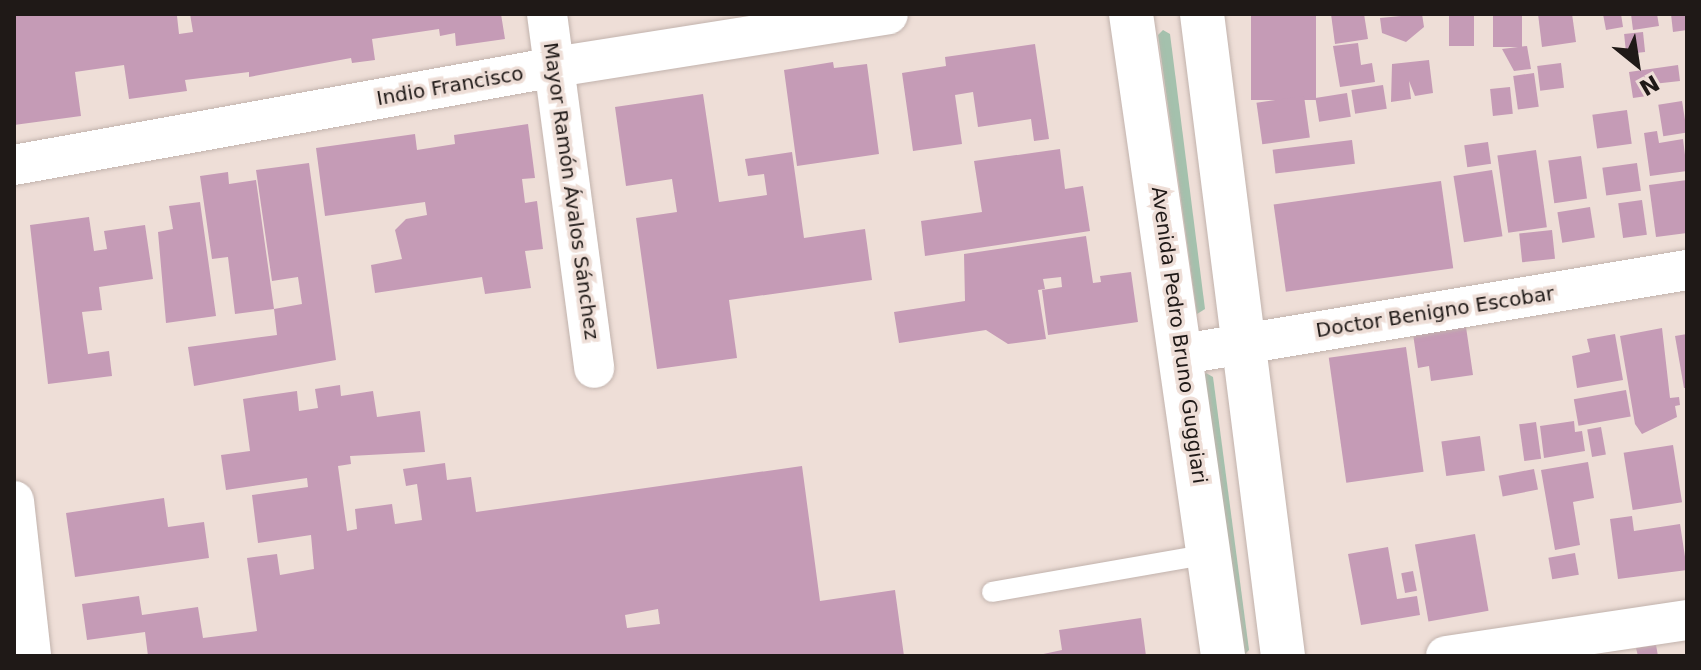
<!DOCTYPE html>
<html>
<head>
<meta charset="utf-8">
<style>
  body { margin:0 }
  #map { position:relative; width:1701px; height:670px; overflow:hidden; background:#eeded7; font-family:"DejaVu Sans",sans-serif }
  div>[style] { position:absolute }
  .green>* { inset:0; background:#a4c1ad }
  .building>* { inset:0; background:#c59bb6; transform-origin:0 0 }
  .roads { filter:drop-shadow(0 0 2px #c2b3ad) drop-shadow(0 0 2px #c2b3ad) }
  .service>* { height:20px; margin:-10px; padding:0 10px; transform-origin:10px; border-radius:10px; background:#fff }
  .minor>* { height:40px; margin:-20px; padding:0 20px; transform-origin:20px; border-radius:20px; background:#fff }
  .primary>* { height:44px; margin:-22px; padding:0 22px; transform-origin:22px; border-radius:22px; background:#fff }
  span { translate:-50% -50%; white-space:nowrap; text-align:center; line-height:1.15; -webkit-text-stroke:7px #eeded7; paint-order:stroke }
  .street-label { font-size:20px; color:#1f1917 }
  .frame { position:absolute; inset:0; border:16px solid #1f1917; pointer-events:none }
  .north { position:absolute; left:1597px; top:24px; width:80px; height:80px; -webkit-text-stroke:6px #eeded7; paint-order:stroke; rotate:150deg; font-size:22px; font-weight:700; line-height:32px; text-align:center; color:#1f1917 }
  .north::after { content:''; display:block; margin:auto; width:28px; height:36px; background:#1f1917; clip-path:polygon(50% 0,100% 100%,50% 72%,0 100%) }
</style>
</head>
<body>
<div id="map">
  <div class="green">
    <div style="clip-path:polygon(1163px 30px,1170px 34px,1205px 309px,1197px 314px,1158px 35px)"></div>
    <div style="clip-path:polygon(1206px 373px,1213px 377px,1249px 650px,1244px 655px,1202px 378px)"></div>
  </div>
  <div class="building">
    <div style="clip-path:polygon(14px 14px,177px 16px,179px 34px,193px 32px,190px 14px,501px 14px,505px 39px,456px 46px,455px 33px,440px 36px,439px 29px,372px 39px,375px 60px,352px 63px,351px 58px,249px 77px,249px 72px,185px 80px,187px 91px,129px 99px,124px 65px,75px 72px,81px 116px,14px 125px)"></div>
    <div style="left:1251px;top:14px;width:65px;height:86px"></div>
    <div style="clip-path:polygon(1331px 14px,1364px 14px,1368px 39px,1335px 44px)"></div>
    <div style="clip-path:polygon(1422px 14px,1424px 27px,1406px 42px,1382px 33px,1380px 18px)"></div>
    <div style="left:1449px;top:14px;width:25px;height:32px"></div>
    <div style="left:1493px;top:14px;width:29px;height:33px"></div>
    <div style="clip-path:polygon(1538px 14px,1572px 14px,1576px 42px,1542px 47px)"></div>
    <div style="clip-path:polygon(1603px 14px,1621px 14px,1623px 27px,1606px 30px)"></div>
    <div style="clip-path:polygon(1631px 14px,1657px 14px,1659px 26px,1633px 30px)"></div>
    <div style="clip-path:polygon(1671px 14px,1687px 14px,1687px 30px,1673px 32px)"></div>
    <div style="left:1643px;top:32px;width:20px;height:19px;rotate:84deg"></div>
    <div style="clip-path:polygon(1358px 43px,1361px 65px,1372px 63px,1375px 82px,1340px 87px,1333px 46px)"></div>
    <div style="clip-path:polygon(1035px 44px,1049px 139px,1034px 141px,1031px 119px,978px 127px,973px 92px,955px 95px,962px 144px,913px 151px,902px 73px,946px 66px,945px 57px)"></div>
    <div style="clip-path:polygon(1527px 46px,1531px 69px,1514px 71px,1502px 49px)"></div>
    <div style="clip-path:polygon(1429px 60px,1433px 93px,1415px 96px,1409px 81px,1411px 99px,1391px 102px,1392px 64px)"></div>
    <div style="clip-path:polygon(833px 62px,834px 68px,867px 64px,879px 154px,797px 166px,784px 70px)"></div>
    <div style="left:1561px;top:63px;width:25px;height:24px;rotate:83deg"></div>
    <div style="clip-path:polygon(1678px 65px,1680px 81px,1653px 84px,1654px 95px,1633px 98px,1629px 72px)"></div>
    <div style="left:1534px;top:73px;width:34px;height:21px;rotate:82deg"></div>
    <div style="left:1383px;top:85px;width:24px;height:32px;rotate:81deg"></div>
    <div style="left:1510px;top:87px;width:27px;height:20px;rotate:84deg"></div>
    <div style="left:1347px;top:93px;width:24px;height:32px;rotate:81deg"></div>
    <div style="clip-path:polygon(703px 94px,719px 202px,767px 195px,764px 174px,748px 176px,745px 159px,792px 152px,804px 238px,865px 229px,872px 280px,729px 300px,737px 358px,657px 369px,636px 218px,677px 212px,672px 179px,626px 186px,615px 107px)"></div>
    <div style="left:1304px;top:96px;width:42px;height:48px;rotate:82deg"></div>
    <div style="left:1682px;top:101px;width:32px;height:24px;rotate:81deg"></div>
    <div style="left:1627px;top:110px;width:34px;height:35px;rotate:82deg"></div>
    <div style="clip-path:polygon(528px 124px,535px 178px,522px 179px,525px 203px,537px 201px,543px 249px,525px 251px,531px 288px,485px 294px,482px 277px,375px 293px,371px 265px,402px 259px,395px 230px,406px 219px,427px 215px,425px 202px,325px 216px,316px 148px,415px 134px,417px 150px,455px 144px,454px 135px)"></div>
    <div style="clip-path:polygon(1657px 131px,1659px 143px,1683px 139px,1687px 171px,1650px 176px,1644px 133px)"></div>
    <div style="left:1352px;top:140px;width:24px;height:80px;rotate:83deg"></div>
    <div style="left:1488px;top:142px;width:22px;height:24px;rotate:82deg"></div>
    <div style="clip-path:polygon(1060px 149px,1065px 189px,1083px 186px,1090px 231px,925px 256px,921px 221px,982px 212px,974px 161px)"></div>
    <div style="left:1536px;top:150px;width:78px;height:39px;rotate:82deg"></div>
    <div style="left:1581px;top:156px;width:43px;height:33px;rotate:82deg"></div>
    <div style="clip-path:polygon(309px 163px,336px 360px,194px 386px,188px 347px,277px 335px,274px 309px,302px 304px,298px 277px,272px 281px,256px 170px)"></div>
    <div style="left:1637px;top:163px;width:28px;height:35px;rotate:82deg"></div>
    <div style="left:1492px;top:170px;width:67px;height:39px;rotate:81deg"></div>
    <div style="clip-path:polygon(228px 172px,229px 184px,256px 180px,274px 309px,235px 314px,228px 257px,212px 259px,200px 176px)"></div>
    <div style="clip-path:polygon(1687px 180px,1687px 233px,1656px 237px,1649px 185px)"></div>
    <div style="left:1441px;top:181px;width:88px;height:169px;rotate:82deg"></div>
    <div style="left:1642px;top:200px;width:35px;height:24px;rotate:82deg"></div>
    <div style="clip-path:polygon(200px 202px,216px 316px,166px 323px,158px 232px,173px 229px,169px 206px)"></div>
    <div style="left:1590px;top:207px;width:31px;height:33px;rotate:81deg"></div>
    <div style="clip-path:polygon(89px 217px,94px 251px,107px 249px,104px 231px,145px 225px,153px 279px,99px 287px,102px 310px,82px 312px,88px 354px,109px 351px,112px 376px,48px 384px,30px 225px)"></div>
    <div style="left:1552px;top:230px;width:29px;height:33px;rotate:84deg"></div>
    <div style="clip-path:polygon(1086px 236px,1093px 283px,1101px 282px,1100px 276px,1131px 272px,1138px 322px,1048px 335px,1042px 290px,1062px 287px,1061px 277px,1043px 279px,1045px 289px,1038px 290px,1046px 339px,1008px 344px,986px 330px,899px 343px,894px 312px,965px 301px,964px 254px)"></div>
    <div style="clip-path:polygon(1466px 327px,1473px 375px,1431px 381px,1429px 366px,1418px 368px,1413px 334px)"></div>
    <div style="clip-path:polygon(1662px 328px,1670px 398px,1679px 397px,1680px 405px,1675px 406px,1677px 417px,1642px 434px,1635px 424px,1620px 336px)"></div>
    <div style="clip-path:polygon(1615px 334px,1623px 380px,1577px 388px,1572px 356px,1590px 352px,1587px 339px)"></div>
    <div style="clip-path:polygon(1687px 334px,1687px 388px,1684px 388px,1675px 336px)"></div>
    <div style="left:1406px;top:347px;width:126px;height:78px;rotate:82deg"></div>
    <div style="clip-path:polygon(evenodd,340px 385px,341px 396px,373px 391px,377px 417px,420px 411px,425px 452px,350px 456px,351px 464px,338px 466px,347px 531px,357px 529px,355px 509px,392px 504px,395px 524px,422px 520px,417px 484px,406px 486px,403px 469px,445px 463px,447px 480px,471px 477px,476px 512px,802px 466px,820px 601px,895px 590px,904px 656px,148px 656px,145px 632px,87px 640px,82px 604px,139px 596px,142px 615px,198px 607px,203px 638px,257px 631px,247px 558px,277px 554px,280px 575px,314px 569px,311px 535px,258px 543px,252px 495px,308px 487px,307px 478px,226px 490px,221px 455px,250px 451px,243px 399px,297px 391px,299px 411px,318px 408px,315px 389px,340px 385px,658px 609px,660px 624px,627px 628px,625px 615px,658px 609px)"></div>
    <div style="left:1626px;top:390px;width:27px;height:53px;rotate:80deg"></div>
    <div style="clip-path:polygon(1574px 421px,1575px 432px,1582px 431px,1585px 451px,1544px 458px,1540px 426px)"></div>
    <div style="left:1536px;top:422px;width:37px;height:17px;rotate:82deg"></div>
    <div style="left:1601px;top:427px;width:28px;height:14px;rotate:80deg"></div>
    <div style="left:1480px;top:436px;width:35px;height:39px;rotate:82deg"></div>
    <div style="left:1673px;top:445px;width:58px;height:50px;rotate:81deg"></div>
    <div style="clip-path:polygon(1588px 462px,1594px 498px,1573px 502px,1580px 545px,1555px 550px,1541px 470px)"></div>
    <div style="left:1534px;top:469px;width:21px;height:36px;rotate:79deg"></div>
    <div style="clip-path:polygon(164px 498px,168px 527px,204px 522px,209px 558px,75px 577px,66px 513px)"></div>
    <div style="clip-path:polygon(1632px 516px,1634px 531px,1680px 524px,1687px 570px,1618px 579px,1610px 519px)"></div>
    <div style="left:1475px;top:534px;width:78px;height:61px;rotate:80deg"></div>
    <div style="clip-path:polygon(1388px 547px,1397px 599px,1417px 596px,1420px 615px,1361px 625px,1348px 554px)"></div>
    <div style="left:1575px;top:553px;width:22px;height:27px;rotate:80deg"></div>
    <div style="left:1413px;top:571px;width:20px;height:12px;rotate:79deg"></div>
    <div style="clip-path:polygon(1141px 618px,1146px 656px,1034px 656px,1062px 650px,1059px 630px)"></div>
    <div style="clip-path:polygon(1656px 645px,1658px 656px,1638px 656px,1636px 648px)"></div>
  </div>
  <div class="roads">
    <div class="service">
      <div style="left:992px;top:592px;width:220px;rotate:-9.9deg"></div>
    </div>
    <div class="minor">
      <div style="left:547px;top:14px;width:357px;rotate:82.4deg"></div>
      <div style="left:14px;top:165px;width:550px;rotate:-10.27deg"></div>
      <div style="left:555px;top:67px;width:337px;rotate:-9deg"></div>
      <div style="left:1183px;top:354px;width:511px;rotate:-9.46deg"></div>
      <div style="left:14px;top:501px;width:156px;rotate:83.7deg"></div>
      <div style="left:1446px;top:656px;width:244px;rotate:-8.5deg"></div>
    </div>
    <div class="primary">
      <div style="left:1131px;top:14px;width:649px;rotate:81.84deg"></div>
      <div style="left:1202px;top:14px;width:647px;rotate:82.81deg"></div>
    </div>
  </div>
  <div class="street-label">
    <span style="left:450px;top:86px;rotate:-10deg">Indio Francisco</span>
    <span style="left:571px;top:191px;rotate:82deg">Mayor Ramón Ávalos Sánchez</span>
    <span style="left:1435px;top:312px;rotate:-9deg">Doctor Benigno Escobar</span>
    <span style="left:1179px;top:335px;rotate:82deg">Avenida Pedro Bruno Guggiari</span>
  </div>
  <div class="frame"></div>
  <div class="north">N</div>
</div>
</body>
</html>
